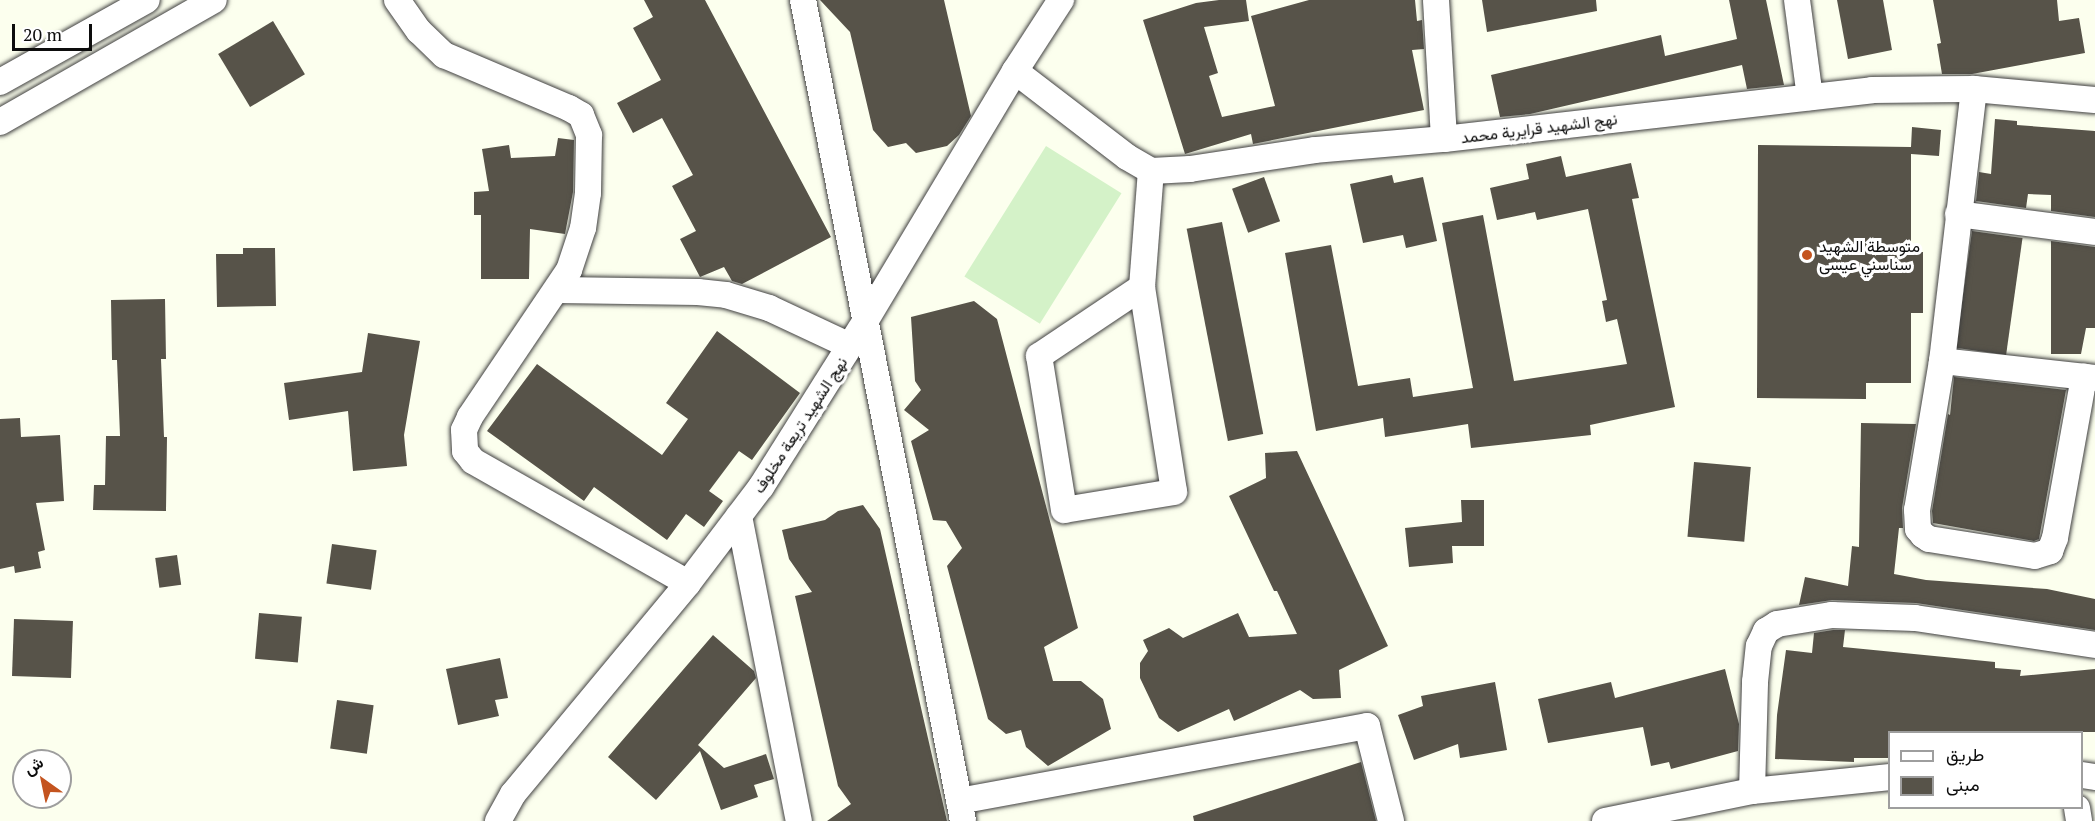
<!DOCTYPE html>
<html>
<head>
<meta charset="utf-8">
<style>
  body { margin:0 }
  #map { position:relative; width:2095px; height:821px; overflow:hidden; background:#fcffee; font-family:"PT Serif",Vazirmatn,serif }
  div>[style] { position:absolute }
  .pitch>* { inset:0; background:#d4f2c8; transform-origin:0 0 }
  .building>* { inset:0; background:#575349; transform-origin:0 0 }
  .roads { filter:drop-shadow(0 0 2px #404040) drop-shadow(0 0 2px #404040) }
  .minor>* { height:26px; margin:-13px; padding:0 13px; transform-origin:13px; border-radius:13px; background:#fff }
  .dots>* { width:16px; height:16px; translate:-50% -50%; box-sizing:border-box; border:3px solid #fff; border-radius:50% }
  span { translate:-50% -50%; white-space:nowrap; text-align:center; line-height:1.15; -webkit-text-stroke:6px #fff; paint-order:stroke }
  .street-label { font-size:16px; color:#0d0d0d }
  .poi-label { font-size:16px; color:#0d0d0d }
  .left { translate:0 -50%; text-align:left }
  .legend { position:absolute; left:1888px; top:731px; width:195px; height:78px; box-sizing:border-box; background:#fff; border:2px solid #9e9e9e; margin:0; padding:8px 10px; list-style:none; font-size:18px; color:#0d0d0d }
  .legend li { display:flex; align-items:center; gap:12px; height:30px }
  .legend b { width:30px; border:2px solid #9e9e9e }
  .north { position:absolute; left:12px; top:749px; width:60px; height:60px; box-sizing:border-box; background:#fff; border:2px solid #9e9e9e; border-radius:50%; rotate:327deg; font-size:16px; font-weight:700; line-height:24px; text-align:center; color:#0d0d0d }
  .north::after { content:''; display:block; margin:auto; width:21px; height:27px; background:#c4541f; clip-path:polygon(50% 0,100% 100%,50% 72%,0 100%) }
  .scale { position:absolute; left:12px; top:24px; width:80px; height:27px; box-sizing:border-box; border:3px solid #0d0d0d; border-top:0; padding-left:8px; font-size:18px; line-height:21px; white-space:nowrap; color:#0d0d0d; -webkit-text-stroke:4px #fff; paint-order:stroke }
</style>
</head>
<body>
<div id="map">
  <div class="pitch">
    <div style="left:1046px;top:146px;width:89px;height:154px;rotate:32deg"></div>
  </div>
  <div class="building">
    <div style="clip-path:polygon(644px 0,705px 0,831px 237px,742px 284px,732px 281px,724px 267px,700px 277px,680px 239px,696px 231px,672px 186px,693px 175px,662px 118px,633px 133px,617px 103px,661px 80px,633px 28px,653px 17px)"></div>
    <div style="clip-path:polygon(820px 0,944px 0,971px 116px,959px 135px,947px 146px,916px 153px,906px 143px,888px 147px,873px 130px,850px 32px)"></div>
    <div style="clip-path:polygon(1219px 0,1246px 0,1249px 21px,1204px 27px,1218px 73px,1209px 76px,1222px 117px,1275px 106px,1251px 16px,1309px 0,1415px 0,1417px 21px,1422px 20px,1424px 49px,1412px 50px,1424px 110px,1253px 144px,1251px 134px,1185px 154px,1143px 20px,1196px 3px)"></div>
    <div style="clip-path:polygon(1482px 0,1596px 0,1597px 11px,1487px 32px)"></div>
    <div style="clip-path:polygon(1729px 0,1766px 0,1784px 85px,1747px 89px,1742px 65px,1530px 114px,1500px 117px,1491px 75px,1661px 35px,1665px 56px,1737px 39px)"></div>
    <div style="clip-path:polygon(1837px 0,1883px 0,1892px 50px,1848px 59px)"></div>
    <div style="clip-path:polygon(1933px 0,2057px 0,2059px 21px,2079px 18px,2085px 53px,1972px 74px,1942px 74px,1937px 44px,1941px 43px)"></div>
    <div style="left:273px;top:21px;width:62px;height:64px;rotate:59deg"></div>
    <div style="clip-path:polygon(1995px 119px,2017px 121px,2017px 125px,2095px 131px,2095px 217px,2051px 211px,2051px 195px,2028px 194px,2026px 208px,1976px 201px,1979px 172px,1991px 174px)"></div>
    <div style="clip-path:polygon(1912px 127px,1941px 130px,1939px 156px,1911px 154px,1911px 252px,1923px 252px,1923px 313px,1911px 313px,1911px 383px,1866px 383px,1866px 399px,1757px 398px,1758px 145px,1911px 147px)"></div>
    <div style="clip-path:polygon(558px 138px,574px 140px,573px 192px,565px 234px,530px 229px,529px 279px,481px 279px,481px 215px,474px 215px,474px 192px,489px 191px,482px 149px,509px 145px,511px 158px,555px 156px)"></div>
    <div style="clip-path:polygon(1561px 156px,1566px 177px,1631px 163px,1639px 198px,1632px 199px,1675px 407px,1590px 425px,1591px 435px,1471px 448px,1468px 424px,1385px 437px,1383px 418px,1316px 431px,1285px 253px,1331px 245px,1358px 386px,1410px 378px,1413px 397px,1473px 388px,1442px 223px,1483px 215px,1514px 381px,1627px 364px,1617px 319px,1606px 322px,1602px 301px,1607px 300px,1588px 209px,1537px 220px,1535px 212px,1497px 220px,1490px 188px,1529px 179px,1526px 164px)"></div>
    <div style="clip-path:polygon(1392px 175px,1394px 183px,1423px 177px,1437px 241px,1406px 248px,1403px 235px,1363px 243px,1350px 184px)"></div>
    <div style="left:1264px;top:177px;width:47px;height:34px;rotate:70deg"></div>
    <div style="left:1222px;top:222px;width:216px;height:36px;rotate:79deg"></div>
    <div style="left:1972px;top:231px;width:51px;height:118px;rotate:8deg"></div>
    <div style="clip-path:polygon(2051px 241px,2095px 247px,2095px 328px,2086px 328px,2081px 354px,2051px 354px)"></div>
    <div style="clip-path:polygon(243px 248px,275px 248px,276px 306px,217px 307px,216px 254px,243px 254px)"></div>
    <div style="clip-path:polygon(165px 299px,166px 359px,161px 359px,164px 437px,167px 437px,166px 511px,93px 510px,94px 485px,105px 485px,106px 436px,120px 436px,117px 360px,112px 360px,111px 300px)"></div>
    <div style="clip-path:polygon(974px 301px,997px 319px,1078px 628px,1044px 647px,1053px 681px,1081px 681px,1103px 699px,1111px 729px,1048px 766px,1026px 747px,1021px 730px,1006px 734px,988px 719px,947px 566px,962px 548px,946px 521px,933px 520px,911px 441px,929px 430px,904px 410px,921px 390px,915px 381px,911px 317px)"></div>
    <div style="clip-path:polygon(717px 331px,800px 393px,752px 460px,739px 451px,709px 491px,723px 501px,704px 527px,686px 514px,667px 540px,594px 487px,584px 501px,487px 431px,537px 364px,662px 455px,688px 419px,666px 403px)"></div>
    <div style="clip-path:polygon(368px 333px,420px 341px,404px 435px,407px 466px,353px 471px,348px 411px,289px 420px,284px 383px,362px 372px)"></div>
    <div style="clip-path:polygon(1954px 377px,2066px 390px,2039px 539px,2034px 541px,1933px 523px,1932px 511px,1948px 414px,1950px 415px)"></div>
    <div style="clip-path:polygon(20px 418px,21px 437px,60px 435px,64px 501px,36px 503px,45px 550px,38px 552px,41px 568px,15px 573px,14px 566px,0 569px,0 419px)"></div>
    <div style="clip-path:polygon(1861px 423px,1916px 424px,1902px 508px,1903px 528px,1899px 528px,1894px 574px,1926px 580px,2047px 589px,2095px 599px,2095px 630px,1916px 603px,1832px 600px,1799px 605px,1805px 577px,1848px 586px,1852px 546px,1859px 547px)"></div>
    <div style="clip-path:polygon(1297px 451px,1388px 646px,1339px 670px,1341px 698px,1313px 699px,1300px 690px,1234px 721px,1229px 709px,1178px 732px,1159px 718px,1140px 678px,1140px 663px,1148px 651px,1143px 640px,1169px 628px,1183px 638px,1238px 613px,1249px 637px,1297px 634px,1277px 591px,1274px 591px,1229px 496px,1266px 478px,1265px 453px)"></div>
    <div style="left:1694px;top:462px;width:57px;height:75px;rotate:5deg"></div>
    <div style="clip-path:polygon(1461px 500px,1484px 500px,1484px 546px,1452px 546px,1453px 563px,1409px 567px,1405px 528px,1462px 522px)"></div>
    <div style="clip-path:polygon(863px 505px,880px 529px,947px 821px,827px 821px,851px 804px,838px 786px,795px 596px,812px 592px,789px 559px,782px 530px,825px 520px,838px 511px)"></div>
    <div style="left:332px;top:544px;width:45px;height:40px;rotate:8deg"></div>
    <div style="left:177px;top:555px;width:30px;height:22px;rotate:82deg"></div>
    <div style="left:259px;top:613px;width:43px;height:46px;rotate:5deg"></div>
    <div style="left:14px;top:619px;width:59px;height:57px;rotate:2deg"></div>
    <div style="clip-path:polygon(1833px 630px,1845px 630px,1843px 647px,1995px 662px,1995px 668px,2021px 670px,2020px 676px,2095px 669px,2095px 732px,1890px 732px,1890px 758px,1854px 758px,1854px 762px,1775px 759px,1777px 715px,1786px 650px,1812px 653px,1814px 633px)"></div>
    <div style="clip-path:polygon(713px 635px,754px 671px,756px 678px,698px 745px,724px 768px,766px 754px,774px 779px,754px 785px,758px 797px,721px 810px,700px 751px,656px 800px,608px 757px)"></div>
    <div style="clip-path:polygon(500px 658px,508px 698px,495px 700px,499px 716px,458px 725px,446px 669px)"></div>
    <div style="clip-path:polygon(1725px 669px,1739px 724px,1738px 751px,1671px 769px,1669px 762px,1651px 766px,1643px 727px,1548px 743px,1538px 699px,1611px 682px,1615px 698px)"></div>
    <div style="clip-path:polygon(1495px 682px,1507px 750px,1460px 758px,1458px 744px,1414px 760px,1398px 715px,1423px 706px,1421px 696px)"></div>
    <div style="left:337px;top:700px;width:37px;height:49px;rotate:8deg"></div>
    <div style="clip-path:polygon(1361px 762px,1376px 821px,1194px 821px,1193px 816px)"></div>
  </div>
  <div class="roads">
    <div class="minor">
      <div style="left:397px;top:0;width:38px;rotate:55deg"></div>
      <div style="left:419px;top:31px;width:35px;rotate:44deg"></div>
      <div style="left:444px;top:55px;width:136px;rotate:23deg"></div>
      <div style="left:569px;top:108px;width:14px;rotate:30deg"></div>
      <div style="left:581px;top:115px;width:22px;rotate:68deg"></div>
      <div style="left:589px;top:135px;width:58px;rotate:91deg"></div>
      <div style="left:588px;top:193px;width:35px;rotate:98deg"></div>
      <div style="left:583px;top:228px;width:44px;rotate:108.4deg"></div>
      <div style="left:569px;top:270px;width:177px;rotate:124deg"></div>
      <div style="left:470px;top:417px;width:14px;rotate:115deg"></div>
      <div style="left:464px;top:430px;width:21px;rotate:87deg"></div>
      <div style="left:465px;top:451px;width:13px;rotate:51deg"></div>
      <div style="left:473px;top:461px;width:247px;rotate:29.6deg"></div>
      <div style="left:803px;top:0;width:836px;rotate:78.97deg"></div>
      <div style="left:1436px;top:0;width:139px;rotate:86.7deg"></div>
      <div style="left:1797px;top:0;width:98px;rotate:82.4deg"></div>
      <div style="left:1015px;top:71px;width:141px;rotate:37.5deg"></div>
      <div style="left:1127px;top:157px;width:28px;rotate:30deg"></div>
      <div style="left:1151px;top:171px;width:39px;rotate:-3deg"></div>
      <div style="left:1190px;top:169px;width:126px;rotate:-8.6deg"></div>
      <div style="left:1315px;top:150px;width:129px;rotate:-4.9deg"></div>
      <div style="left:1444px;top:139px;width:431px;rotate:-6.5deg"></div>
      <div style="left:1872px;top:90px;width:102px;rotate:-0.6deg"></div>
      <div style="left:1974px;top:89px;width:121px;rotate:5.2deg"></div>
      <div style="left:0;top:82px;width:168px;rotate:-29.2deg"></div>
      <div style="left:1974px;top:89px;width:274px;rotate:96.7deg"></div>
      <div style="left:1942px;top:361px;width:151px;rotate:99.5deg"></div>
      <div style="left:1917px;top:510px;width:19px;rotate:87deg"></div>
      <div style="left:1918px;top:529px;width:8px;rotate:50deg"></div>
      <div style="left:1923px;top:535px;width:7px;rotate:34deg"></div>
      <div style="left:1929px;top:539px;width:107px;rotate:9.1deg"></div>
      <div style="left:2035px;top:556px;width:16px;rotate:-18deg"></div>
      <div style="left:2050px;top:551px;width:14px;rotate:-69deg"></div>
      <div style="left:2055px;top:538px;width:164px;rotate:-79.8deg"></div>
      <div style="left:0;top:122px;width:246px;rotate:-29.7deg"></div>
      <div style="left:1958px;top:214px;width:138px;rotate:7.5deg"></div>
      <div style="left:1142px;top:287px;width:207px;rotate:81.1deg"></div>
      <div style="left:1174px;top:492px;width:111px;rotate:170.7deg"></div>
      <div style="left:1064px;top:510px;width:156px;rotate:-99.2deg"></div>
      <div style="left:1039px;top:356px;width:124px;rotate:-33.8deg"></div>
      <div style="left:1142px;top:287px;width:116px;rotate:-85.6deg"></div>
      <div style="left:558px;top:290px;width:140px;rotate:0.8deg"></div>
      <div style="left:698px;top:292px;width:28px;rotate:6deg"></div>
      <div style="left:726px;top:295px;width:45px;rotate:16.8deg"></div>
      <div style="left:769px;top:308px;width:89px;rotate:25.1deg"></div>
      <div style="left:1942px;top:361px;width:154px;rotate:6.3deg"></div>
      <div style="left:739px;top:516px;width:311px;rotate:78.9deg"></div>
      <div style="left:2082px;top:775px;width:13px;rotate:9deg"></div>
      <div style="left:1752px;top:791px;width:109px;rotate:-88.4deg"></div>
      <div style="left:1755px;top:682px;width:36px;rotate:-84deg"></div>
      <div style="left:1759px;top:646px;width:17px;rotate:-65deg"></div>
      <div style="left:1766px;top:631px;width:13px;rotate:-32deg"></div>
      <div style="left:1777px;top:624px;width:56px;rotate:-9.3deg"></div>
      <div style="left:1832px;top:615px;width:83px;rotate:2.1deg"></div>
      <div style="left:1915px;top:618px;width:182px;rotate:8.5deg"></div>
      <div style="left:959px;top:801px;width:415px;rotate:-10.4deg"></div>
      <div style="left:1367px;top:726px;width:98px;rotate:75.8deg"></div>
      <div style="left:2077px;top:808px;width:13px;rotate:81deg"></div>
      <div style="left:498px;top:821px;width:31px;rotate:-61deg"></div>
      <div style="left:513px;top:794px;width:274px;rotate:-50.3deg"></div>
      <div style="left:688px;top:583px;width:121px;rotate:-52.8deg"></div>
      <div style="left:761px;top:487px;width:197px;rotate:-57.8deg"></div>
      <div style="left:866px;top:320px;width:290px;rotate:-59.1deg"></div>
      <div style="left:1015px;top:71px;width:85px;rotate:-57.1deg"></div>
      <div style="left:1605px;top:821px;width:150px;rotate:-11.5deg"></div>
      <div style="left:1752px;top:791px;width:139px;rotate:-5.8deg"></div>
    </div>
  </div>
  <div class="dots">
    <div style="left:1807px;top:255px;background:#c4541f"></div>
  </div>
  <div class="street-label">
    <span style="left:1539px;top:128px;rotate:-7deg">نهج الشهيد قرايرية محمد</span>
    <span style="left:800px;top:425px;rotate:-57deg">نهج الشهيد تريعة مخلوف</span>
  </div>
  <div class="poi-label">
    <span class="left" style="left:1819px;top:255px">متوسطة الشهيد<br>سناسني عيسى</span>
  </div>
  <ul class="legend">
  <li><b style="height:8px;background:#fff"></b>طريق</li>
  <li><b style="height:16px;background:#575349"></b>مبنى</li>
  </ul>
  <div class="north">ش</div>
  <div class="scale">20 m</div>
</div>
</body>
</html>
